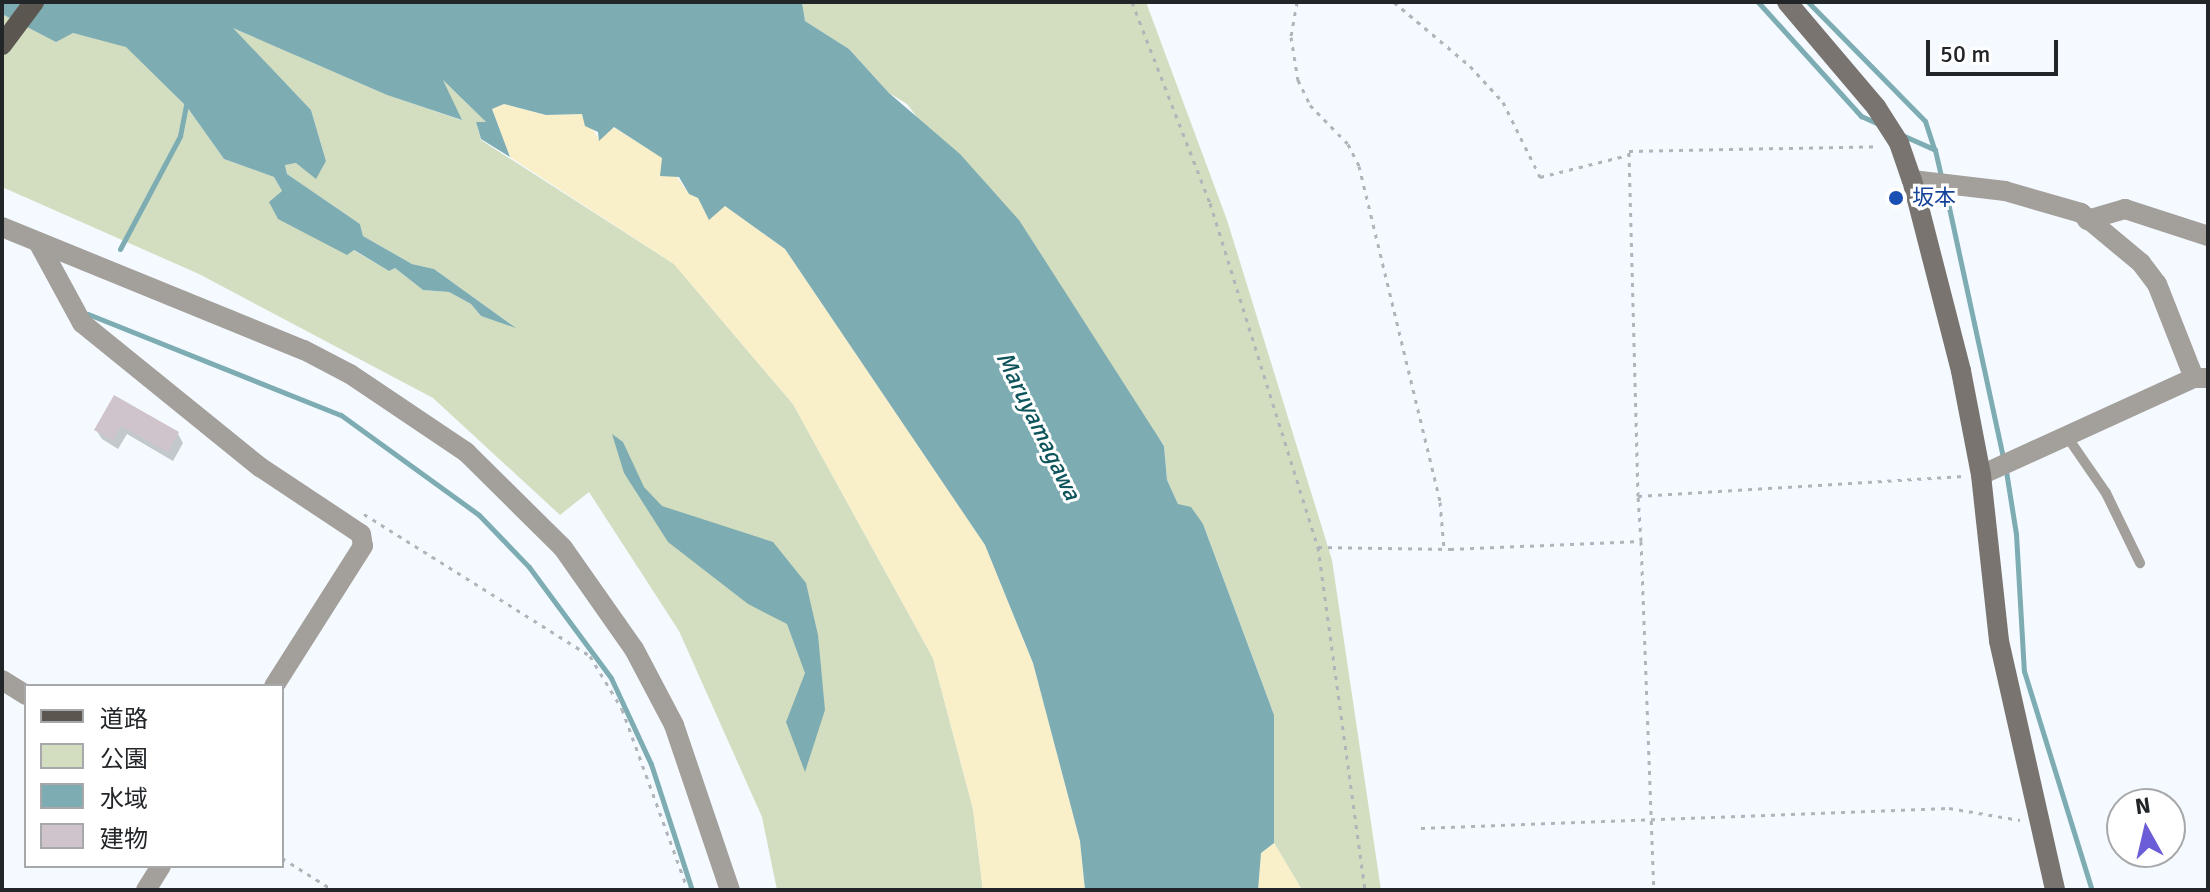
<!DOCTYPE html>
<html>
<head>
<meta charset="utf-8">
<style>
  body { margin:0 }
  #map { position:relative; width:2210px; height:892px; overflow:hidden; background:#f4faff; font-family:Signika,"Noto Sans JP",sans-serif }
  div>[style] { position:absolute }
  .green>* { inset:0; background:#d3dec0 }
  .sand>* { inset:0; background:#f9f0ca }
  .water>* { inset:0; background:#7dacb3 }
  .shadow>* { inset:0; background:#0003 }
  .stream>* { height:5px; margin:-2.5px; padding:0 2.5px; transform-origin:2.5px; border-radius:2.5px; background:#7dacb3 }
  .building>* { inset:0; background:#cfc4cb }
  .path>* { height:3px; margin-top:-1.5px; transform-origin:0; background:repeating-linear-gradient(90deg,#b0b5b9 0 4px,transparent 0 10px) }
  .lane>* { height:10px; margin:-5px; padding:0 5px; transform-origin:5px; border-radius:5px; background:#a39f9b }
  .street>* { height:20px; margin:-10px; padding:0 10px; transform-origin:10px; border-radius:10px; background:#a39f9b }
  .secondary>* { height:20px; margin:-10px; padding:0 10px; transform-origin:10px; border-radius:10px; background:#79746f }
  .primary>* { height:20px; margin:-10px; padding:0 10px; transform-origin:10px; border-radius:10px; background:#5c5650 }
  .dots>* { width:22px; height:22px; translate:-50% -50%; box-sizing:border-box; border:4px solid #fff; border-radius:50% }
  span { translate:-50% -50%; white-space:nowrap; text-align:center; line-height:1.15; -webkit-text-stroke:6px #fff; paint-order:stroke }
  .transit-label { font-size:22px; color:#164399 }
  .left { translate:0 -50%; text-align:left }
  .water-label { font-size:24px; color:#0d545b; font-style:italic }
  .frame { position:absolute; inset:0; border:4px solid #232629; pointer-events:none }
  .legend { position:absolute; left:24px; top:684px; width:260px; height:184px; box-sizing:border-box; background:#fff; border:2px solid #a7a8a9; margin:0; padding:10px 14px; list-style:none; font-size:24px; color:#232629 }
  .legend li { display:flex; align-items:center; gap:16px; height:40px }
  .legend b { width:40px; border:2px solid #a7a8a9 }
  .north { position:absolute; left:2106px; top:788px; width:80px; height:80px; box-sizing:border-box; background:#fff; border:2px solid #a7a8a9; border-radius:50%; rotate:352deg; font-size:22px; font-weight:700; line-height:32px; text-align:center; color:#232629 }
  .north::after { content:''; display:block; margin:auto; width:28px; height:36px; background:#6b5dd7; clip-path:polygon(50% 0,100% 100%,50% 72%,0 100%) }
  .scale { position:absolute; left:1926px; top:40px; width:132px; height:36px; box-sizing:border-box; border:4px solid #232629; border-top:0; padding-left:10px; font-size:24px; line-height:28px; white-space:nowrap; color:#232629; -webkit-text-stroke:6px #fff; paint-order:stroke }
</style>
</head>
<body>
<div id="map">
  <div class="green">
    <div style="clip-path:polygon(802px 2px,1146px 2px,1227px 220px,1332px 560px,1381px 890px,1302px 890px,1274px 843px,1274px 715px,1203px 524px,1178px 504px,1167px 480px,1164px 445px,907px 104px,889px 93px,849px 49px,805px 21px)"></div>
    <div style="clip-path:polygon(2px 14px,56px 41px,73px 33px,126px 46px,187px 107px,224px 159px,274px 177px,282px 191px,347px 254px,353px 250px,389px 271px,395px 268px,423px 290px,449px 292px,471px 304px,481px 316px,513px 326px,434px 269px,412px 264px,363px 236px,360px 224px,287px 174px,285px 164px,326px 161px,311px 110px,231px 27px,387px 95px,461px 120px,440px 77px,487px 123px,476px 122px,481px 140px,674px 264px,793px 404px,933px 658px,973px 809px,983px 890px,777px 890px,762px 817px,679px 631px,589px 492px,560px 515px,433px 398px,199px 274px,2px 187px)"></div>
  </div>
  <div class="sand">
    <div style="clip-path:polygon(504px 104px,545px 115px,582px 114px,599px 139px,613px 127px,663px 158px,689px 194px,698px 198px,709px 219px,725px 206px,785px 249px,985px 545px,1033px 663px,1080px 841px,1085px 890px,983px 890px,973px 809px,933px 658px,793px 404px,674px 264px,510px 157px,492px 109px)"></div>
    <div style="clip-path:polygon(1274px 843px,1302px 890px,1258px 890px,1254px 881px,1260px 853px)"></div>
  </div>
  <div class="water">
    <div style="clip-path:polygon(2px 2px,802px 2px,805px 21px,849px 49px,889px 93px,960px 154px,1019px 220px,1164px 446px,1167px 480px,1178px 504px,1191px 507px,1203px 524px,1274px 715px,1274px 843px,1261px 853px,1258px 890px,1085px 890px,1080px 841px,1033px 663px,985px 545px,785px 249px,725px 206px,709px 220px,698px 198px,689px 194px,679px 177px,660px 176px,662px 158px,614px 127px,599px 141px,598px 132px,585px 126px,582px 114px,546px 115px,504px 104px,492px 109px,510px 157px,481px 139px,476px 122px,486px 122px,443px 80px,462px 120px,387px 95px,233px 28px,311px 110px,326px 161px,316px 179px,296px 163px,285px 165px,287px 174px,360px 224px,363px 236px,412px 264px,434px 269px,516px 328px,481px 316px,471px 304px,449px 292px,423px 290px,395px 268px,389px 271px,354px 250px,347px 255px,278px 219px,269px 202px,282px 191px,274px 177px,224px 159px,187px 107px,126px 47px,73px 33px,56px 42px,2px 14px)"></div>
    <div style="clip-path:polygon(612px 434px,623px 442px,644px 487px,662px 506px,773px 542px,806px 583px,818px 635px,825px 710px,805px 772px,786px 722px,805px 673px,787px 624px,748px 604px,668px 542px,624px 473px)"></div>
  </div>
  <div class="shadow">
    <div style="clip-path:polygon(114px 398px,178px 434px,183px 443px,173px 461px,127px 434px,118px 449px,102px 439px,96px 430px)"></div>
  </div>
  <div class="stream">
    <div style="left:1758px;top:2px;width:154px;rotate:47.9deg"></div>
    <div style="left:1861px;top:116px;width:20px;rotate:24deg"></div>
    <div style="left:1808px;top:2px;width:167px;rotate:45.5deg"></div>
    <div style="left:1925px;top:121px;width:29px;rotate:72deg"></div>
    <div style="left:1902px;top:135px;width:36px;rotate:24deg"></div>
    <div style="left:1935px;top:150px;width:31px;rotate:77deg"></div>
    <div style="left:1945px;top:189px;width:278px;rotate:77.8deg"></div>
    <div style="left:120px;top:249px;width:128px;rotate:-62deg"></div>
    <div style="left:180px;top:136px;width:36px;rotate:-79deg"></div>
    <div style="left:88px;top:314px;width:272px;rotate:21.8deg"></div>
    <div style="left:341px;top:415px;width:170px;rotate:35.9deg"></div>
    <div style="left:479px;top:515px;width:72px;rotate:46.1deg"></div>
    <div style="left:529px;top:567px;width:138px;rotate:53.5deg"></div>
    <div style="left:611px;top:678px;width:95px;rotate:65.1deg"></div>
    <div style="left:651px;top:764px;width:133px;rotate:72deg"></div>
    <div style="left:2006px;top:471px;width:64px;rotate:81deg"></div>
    <div style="left:2016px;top:534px;width:137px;rotate:86.7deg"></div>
    <div style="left:2024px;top:671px;width:229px;rotate:72.8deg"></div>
  </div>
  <div class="building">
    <div style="clip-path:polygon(114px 395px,179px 432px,168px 452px,121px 426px,113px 440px,94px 430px)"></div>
  </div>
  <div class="path">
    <div style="left:1132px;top:2px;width:216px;rotate:68.8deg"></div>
    <div style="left:1210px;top:203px;width:361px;rotate:72.6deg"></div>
    <div style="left:1318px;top:547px;width:346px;rotate:82.2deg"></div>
    <div style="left:1297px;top:2px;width:36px;rotate:100deg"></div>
    <div style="left:1291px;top:37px;width:44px;rotate:80.8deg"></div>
    <div style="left:1298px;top:80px;width:28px;rotate:64deg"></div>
    <div style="left:1310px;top:105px;width:54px;rotate:45.7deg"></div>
    <div style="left:1348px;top:144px;width:25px;rotate:63deg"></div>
    <div style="left:1359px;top:166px;width:346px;rotate:76.4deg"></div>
    <div style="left:1440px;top:502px;width:47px;rotate:85.1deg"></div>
    <div style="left:1394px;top:2px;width:99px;rotate:40.1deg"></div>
    <div style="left:1470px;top:66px;width:49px;rotate:47.5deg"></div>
    <div style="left:1503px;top:102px;width:84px;rotate:63.7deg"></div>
    <div style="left:1540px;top:177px;width:91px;rotate:-14deg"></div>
    <div style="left:1638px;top:496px;width:345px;rotate:-91.5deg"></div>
    <div style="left:1629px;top:151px;width:250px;rotate:-1.1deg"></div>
    <div style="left:364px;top:514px;width:267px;rotate:32.1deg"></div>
    <div style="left:590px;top:656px;width:62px;rotate:58.9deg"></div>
    <div style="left:622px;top:709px;width:193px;rotate:70deg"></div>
    <div style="left:1641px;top:541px;width:349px;rotate:87.9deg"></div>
    <div style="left:1318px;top:547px;width:132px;rotate:0.9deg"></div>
    <div style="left:1450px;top:549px;width:191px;rotate:-2.4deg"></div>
    <div style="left:1641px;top:541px;width:45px;rotate:-93.8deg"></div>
    <div style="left:1638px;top:496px;width:326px;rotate:-3.5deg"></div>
    <div style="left:1421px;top:828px;width:528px;rotate:-2.17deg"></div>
    <div style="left:1949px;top:808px;width:72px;rotate:9.6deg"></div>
    <div style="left:282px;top:858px;width:60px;rotate:32.1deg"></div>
  </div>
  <div class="lane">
    <div style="left:2068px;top:438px;width:67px;rotate:55.4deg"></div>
    <div style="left:2106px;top:493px;width:78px;rotate:64.1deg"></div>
  </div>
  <div class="street">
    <div style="left:1912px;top:180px;width:94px;rotate:6.7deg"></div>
    <div style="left:2005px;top:191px;width:79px;rotate:16.1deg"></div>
    <div style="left:2081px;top:213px;width:78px;rotate:39.8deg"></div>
    <div style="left:2141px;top:263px;width:26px;rotate:53deg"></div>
    <div style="left:2157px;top:284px;width:101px;rotate:68.5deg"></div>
    <div style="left:2087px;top:220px;width:40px;rotate:-16deg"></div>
    <div style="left:2125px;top:209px;width:87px;rotate:18deg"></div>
    <div style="left:2px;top:227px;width:326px;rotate:22.2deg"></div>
    <div style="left:304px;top:350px;width:52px;rotate:27.6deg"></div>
    <div style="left:350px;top:374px;width:140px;rotate:33.9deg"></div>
    <div style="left:466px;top:452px;width:136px;rotate:44.7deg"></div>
    <div style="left:563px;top:548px;width:123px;rotate:54.9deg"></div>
    <div style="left:634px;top:649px;width:86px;rotate:62.2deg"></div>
    <div style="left:674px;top:725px;width:174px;rotate:71.3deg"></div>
    <div style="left:38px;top:242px;width:92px;rotate:61.5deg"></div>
    <div style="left:82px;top:323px;width:229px;rotate:39deg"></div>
    <div style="left:260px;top:467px;width:121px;rotate:33.6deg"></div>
    <div style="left:361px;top:534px;width:12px;rotate:81deg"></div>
    <div style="left:363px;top:546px;width:166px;rotate:122.4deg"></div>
    <div style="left:1981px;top:475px;width:234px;rotate:-24.5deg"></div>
    <div style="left:2194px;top:378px;width:14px"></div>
    <div style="left:2px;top:680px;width:28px;rotate:32deg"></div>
    <div style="left:146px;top:890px;width:28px;rotate:-58deg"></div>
  </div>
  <div class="secondary">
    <div style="left:1787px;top:2px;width:138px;rotate:49.7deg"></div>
    <div style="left:1876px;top:107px;width:43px;rotate:57.4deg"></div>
    <div style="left:1899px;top:143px;width:39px;rotate:71deg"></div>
    <div style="left:1912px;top:180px;width:197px;rotate:75.6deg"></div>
    <div style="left:1961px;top:371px;width:106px;rotate:79.1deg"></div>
    <div style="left:1981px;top:475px;width:167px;rotate:83.8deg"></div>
    <div style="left:1999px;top:641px;width:255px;rotate:77.3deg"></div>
  </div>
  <div class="primary">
    <div style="left:2px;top:45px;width:54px;rotate:-53.3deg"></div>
  </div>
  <div class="dots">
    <div style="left:1896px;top:198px;background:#1a4fb4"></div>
  </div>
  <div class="transit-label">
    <span class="left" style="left:1912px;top:198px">坂本</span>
  </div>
  <div class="water-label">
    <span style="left:1038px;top:426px;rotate:64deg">Maruyamagawa</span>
  </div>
  <div class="frame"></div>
  <ul class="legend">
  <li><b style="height:10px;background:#5c5650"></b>道路</li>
  <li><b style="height:22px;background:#d3dec0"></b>公園</li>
  <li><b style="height:22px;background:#7dacb3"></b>水域</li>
  <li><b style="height:22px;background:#cfc4cb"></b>建物</li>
  </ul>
  <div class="north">N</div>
  <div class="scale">50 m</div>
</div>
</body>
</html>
